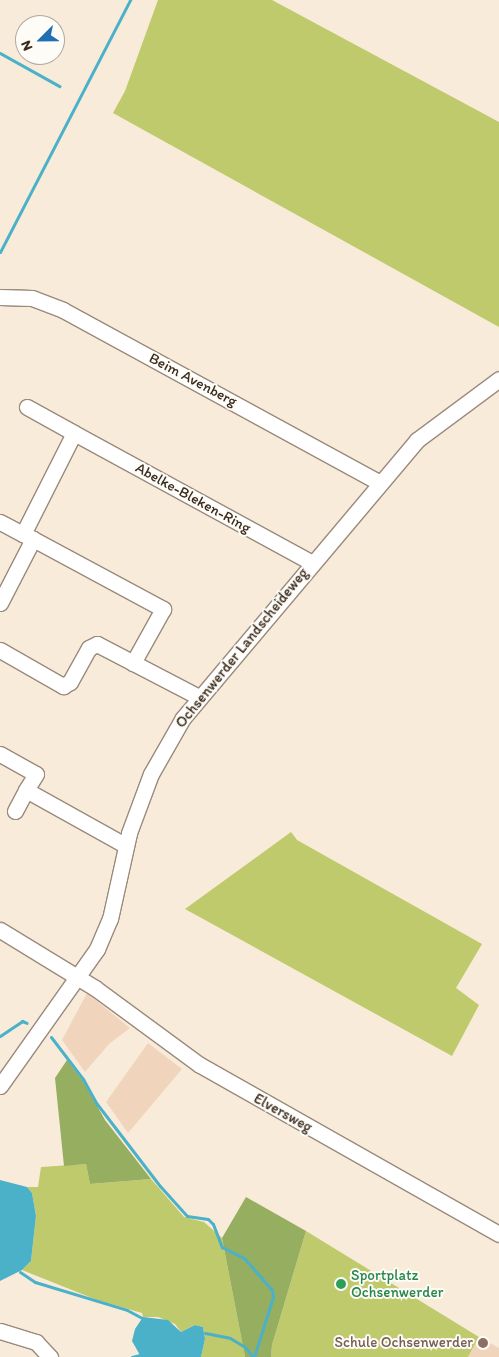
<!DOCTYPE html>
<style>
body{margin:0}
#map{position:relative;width:499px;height:1357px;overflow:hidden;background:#f8ebd9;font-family:Itim,sans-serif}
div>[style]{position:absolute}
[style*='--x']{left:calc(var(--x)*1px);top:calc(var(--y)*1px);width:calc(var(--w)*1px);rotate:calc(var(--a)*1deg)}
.built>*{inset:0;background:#f0d5bc}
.green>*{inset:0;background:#beca6c}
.forest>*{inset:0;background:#96ae60}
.water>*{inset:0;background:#4ab1c9}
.stream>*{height:3px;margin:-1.5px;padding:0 1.5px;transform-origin:1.5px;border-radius:1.5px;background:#4ab1c9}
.roads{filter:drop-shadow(1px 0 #9a8a7c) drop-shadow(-1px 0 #9a8a7c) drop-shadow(0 1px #9a8a7c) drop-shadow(0 -1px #9a8a7c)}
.minor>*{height:15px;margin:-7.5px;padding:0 7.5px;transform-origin:7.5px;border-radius:7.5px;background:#fff}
.dots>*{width:14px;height:14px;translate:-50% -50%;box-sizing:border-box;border:2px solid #fdfcf7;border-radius:50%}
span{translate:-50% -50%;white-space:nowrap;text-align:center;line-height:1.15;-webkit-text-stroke:4px #fdfcf7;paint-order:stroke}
.street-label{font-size:15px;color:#3b2a1e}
.leisure-label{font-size:15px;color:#27864d}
.left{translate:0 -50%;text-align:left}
.education-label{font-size:15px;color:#785e54}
.right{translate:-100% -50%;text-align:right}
.north{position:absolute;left:15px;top:15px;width:50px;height:50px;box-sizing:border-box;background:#fdfcf7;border:1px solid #afa8a0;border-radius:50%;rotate:247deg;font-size:14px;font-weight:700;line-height:20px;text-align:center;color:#3b2a1e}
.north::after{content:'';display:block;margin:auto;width:18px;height:22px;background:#1f6fb2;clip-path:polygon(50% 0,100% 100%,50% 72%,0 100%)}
</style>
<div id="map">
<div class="built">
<i style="clip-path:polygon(87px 993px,130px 1028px,109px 1044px,85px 1072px,62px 1040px)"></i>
<i style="clip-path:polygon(148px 1043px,182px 1069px,128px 1133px,106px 1102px)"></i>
<i style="clip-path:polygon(479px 1337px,499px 1348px,499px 1357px,468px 1357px)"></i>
</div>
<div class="green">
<i style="clip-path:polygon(158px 0,272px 0,499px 122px,499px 327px,113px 113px,125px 91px)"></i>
<i style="clip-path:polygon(291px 832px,297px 840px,482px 944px,456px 988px,479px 1005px,452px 1056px,185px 909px)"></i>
<i style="clip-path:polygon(86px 1164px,90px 1184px,151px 1179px,184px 1217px,204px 1222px,222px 1238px,245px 1357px,201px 1357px,205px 1339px,203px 1327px,195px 1325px,181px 1332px,175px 1324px,158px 1317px,143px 1317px,142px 1313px,97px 1300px,22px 1270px,31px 1261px,36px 1216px,32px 1193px,27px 1187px,38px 1187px,41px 1167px)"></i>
<i style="clip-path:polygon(306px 1231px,479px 1337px,468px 1357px,271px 1357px,272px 1345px)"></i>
</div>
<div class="forest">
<i style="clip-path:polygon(67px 1060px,83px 1081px,105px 1120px,151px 1179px,90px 1184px,86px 1164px,64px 1166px,55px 1078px)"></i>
<i style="clip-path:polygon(246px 1197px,306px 1231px,272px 1345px,271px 1357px,245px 1357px,222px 1238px)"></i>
</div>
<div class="water">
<i style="clip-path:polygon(0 1180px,27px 1187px,32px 1193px,36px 1216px,31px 1261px,22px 1270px,0 1281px)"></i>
<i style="clip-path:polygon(143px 1317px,168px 1320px,181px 1332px,195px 1325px,203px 1327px,205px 1339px,201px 1357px,141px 1357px,132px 1341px,135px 1329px)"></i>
</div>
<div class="stream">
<i style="--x:0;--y:53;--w:68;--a:29.2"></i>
<i style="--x:0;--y:252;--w:284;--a:-62.7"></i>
<i style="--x:0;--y:1036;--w:27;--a:-34"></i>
<i style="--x:22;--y:1021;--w:5;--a:22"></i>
<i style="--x:51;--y:1037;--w:53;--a:52.7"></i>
<i style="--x:83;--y:1079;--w:29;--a:61"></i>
<i style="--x:97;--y:1104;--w:103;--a:52.5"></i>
<i style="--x:160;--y:1186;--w:40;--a:48"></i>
<i style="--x:187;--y:1216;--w:21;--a:8"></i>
<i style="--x:208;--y:1219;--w:7;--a:45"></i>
<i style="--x:213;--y:1224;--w:25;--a:69"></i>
<i style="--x:222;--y:1247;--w:25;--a:27"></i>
<i style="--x:244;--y:1258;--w:43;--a:48.8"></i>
<i style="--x:272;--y:1290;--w:7;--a:82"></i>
<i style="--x:273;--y:1297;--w:63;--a:107.6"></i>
<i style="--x:20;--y:1272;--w:18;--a:34"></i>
<i style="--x:35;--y:1282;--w:96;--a:16.9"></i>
<i style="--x:127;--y:1310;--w:17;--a:28"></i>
<i style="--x:205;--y:1333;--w:25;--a:11"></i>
<i style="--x:230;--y:1338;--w:17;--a:31"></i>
<i style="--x:245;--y:1347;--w:13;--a:51"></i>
<i style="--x:132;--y:1357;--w:8;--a:-14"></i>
</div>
<div class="roads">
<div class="minor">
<i style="--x:0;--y:297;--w:32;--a:2"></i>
<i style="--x:32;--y:298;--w:33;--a:21"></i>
<i style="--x:63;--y:310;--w:361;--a:28.6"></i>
<i style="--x:27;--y:407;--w:54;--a:29"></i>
<i style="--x:0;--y:522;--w:26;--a:28"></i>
<i style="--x:33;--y:539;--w:148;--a:28.3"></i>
<i style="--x:163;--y:609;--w:62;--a:119.1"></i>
<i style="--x:0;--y:603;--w:72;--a:-62.7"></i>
<i style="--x:33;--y:539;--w:11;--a:-153"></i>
<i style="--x:23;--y:534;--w:113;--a:-63.2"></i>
<i style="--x:74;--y:433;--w:270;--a:28.6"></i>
<i style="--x:0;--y:650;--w:73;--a:29.7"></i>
<i style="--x:63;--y:686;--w:8;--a:-30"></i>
<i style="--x:70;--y:682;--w:39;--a:-61"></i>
<i style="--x:89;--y:648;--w:9;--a:-27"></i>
<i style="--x:97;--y:644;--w:115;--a:27.5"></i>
<i style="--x:0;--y:754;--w:41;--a:29.1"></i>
<i style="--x:36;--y:774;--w:19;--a:122"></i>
<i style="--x:26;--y:790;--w:113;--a:29.1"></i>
<i style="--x:15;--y:811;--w:24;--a:-62"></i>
<i style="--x:0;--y:930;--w:111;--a:31.4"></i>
<i style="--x:95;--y:988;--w:130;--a:36.3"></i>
<i style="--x:200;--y:1065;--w:343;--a:29.5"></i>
<i style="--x:0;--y:1086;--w:168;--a:-54.7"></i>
<i style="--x:97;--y:949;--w:33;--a:-67"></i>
<i style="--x:110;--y:919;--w:88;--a:-77.5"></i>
<i style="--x:129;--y:833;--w:63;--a:-69.6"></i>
<i style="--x:151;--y:774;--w:64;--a:-60.3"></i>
<i style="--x:183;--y:718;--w:363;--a:-49.9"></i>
<i style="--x:417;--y:440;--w:102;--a:-36.6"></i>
<i style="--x:0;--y:1331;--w:38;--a:17"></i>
<i style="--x:36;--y:1342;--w:21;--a:47"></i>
</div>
</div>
<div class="dots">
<i style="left:341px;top:1284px;background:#2e9e5b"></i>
<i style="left:483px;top:1343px;background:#8d6e63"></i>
</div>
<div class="street-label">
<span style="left:193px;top:380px;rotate:28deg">Beim Avenberg</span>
<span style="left:193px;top:498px;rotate:29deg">Abelke-Bleken-Ring</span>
<span style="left:242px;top:648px;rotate:-51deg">Ochsenwerder Landscheideweg</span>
<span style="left:283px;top:1113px;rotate:29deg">Elversweg</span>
</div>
<div class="leisure-label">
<span class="left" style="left:351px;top:1284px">Sportplatz<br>Ochsenwerder</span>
</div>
<div class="education-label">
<span class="right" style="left:473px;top:1343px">Schule Ochsenwerder</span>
</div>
<div class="north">N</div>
</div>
